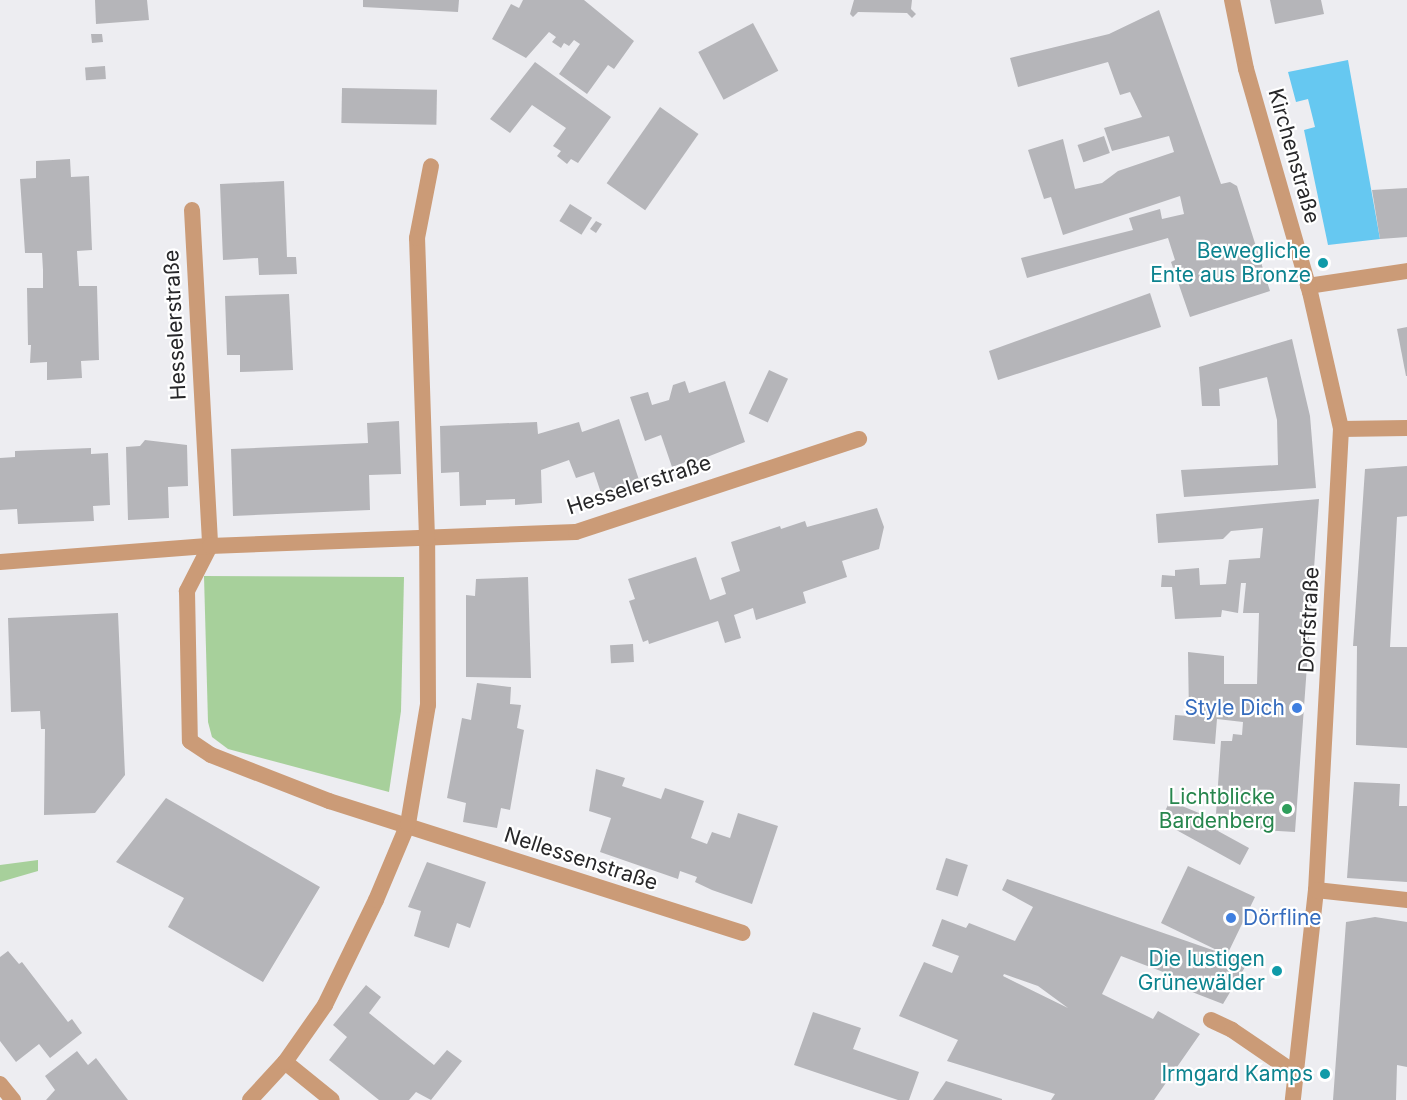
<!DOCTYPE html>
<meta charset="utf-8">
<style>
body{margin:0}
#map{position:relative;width:1407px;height:1100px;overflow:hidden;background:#ededf1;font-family:Inter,sans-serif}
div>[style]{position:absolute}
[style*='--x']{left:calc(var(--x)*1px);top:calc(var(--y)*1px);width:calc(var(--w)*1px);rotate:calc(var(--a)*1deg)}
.green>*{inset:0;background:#a7d09b}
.water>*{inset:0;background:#66c8f1}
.building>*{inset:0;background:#b5b5b9;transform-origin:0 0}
.service>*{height:16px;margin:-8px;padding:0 8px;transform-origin:8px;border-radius:8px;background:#cb9b77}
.minor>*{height:16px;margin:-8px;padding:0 8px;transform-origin:8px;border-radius:8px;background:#cb9b77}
.dots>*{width:16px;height:16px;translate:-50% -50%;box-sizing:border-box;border:3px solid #fff;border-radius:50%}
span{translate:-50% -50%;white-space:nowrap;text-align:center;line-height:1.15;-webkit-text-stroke:4.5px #fff;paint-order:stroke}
.street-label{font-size:21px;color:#272729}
.culture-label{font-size:21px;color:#0d838f}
.right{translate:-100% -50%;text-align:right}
.shop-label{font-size:21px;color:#366cbe}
.left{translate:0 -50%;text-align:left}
.leisure-label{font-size:21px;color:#27864d}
</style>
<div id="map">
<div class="green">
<i style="clip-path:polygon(204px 576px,404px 577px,401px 711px,389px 792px,228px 749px,212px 737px,208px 722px)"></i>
<i style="clip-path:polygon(38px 860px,38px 871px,0 882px,0 865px)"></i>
</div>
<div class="water">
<i style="clip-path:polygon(1348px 60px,1380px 239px,1328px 245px,1304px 130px,1315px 127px,1308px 99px,1296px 102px,1288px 72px)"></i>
</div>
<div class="building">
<i style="clip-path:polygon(95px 0,147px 0,149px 20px,96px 24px)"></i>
<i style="clip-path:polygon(363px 0,459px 0,458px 12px,363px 7px)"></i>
<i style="clip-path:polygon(523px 0,584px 0,634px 41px,614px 69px,608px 65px,587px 94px,559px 74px,580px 44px,574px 40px,569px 46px,564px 43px,561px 48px,552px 42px,556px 37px,549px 32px,526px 58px,492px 39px,511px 4px,519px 8px)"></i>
<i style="clip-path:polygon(854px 0,912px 0,911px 9px,916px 14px,912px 18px,907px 13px,858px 12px,853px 17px,850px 14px)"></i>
<i style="clip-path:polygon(1270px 0,1321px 0,1324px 14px,1275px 24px)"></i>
<i style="clip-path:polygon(1159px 10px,1221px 184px,1230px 182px,1237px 186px,1270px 291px,1190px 317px,1171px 262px,1175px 260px,1168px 238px,1027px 278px,1021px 258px,1133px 230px,1129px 218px,1160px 209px,1162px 219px,1184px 214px,1180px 196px,1063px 235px,1051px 197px,1044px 199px,1028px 150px,1063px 139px,1075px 189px,1102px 183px,1118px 171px,1174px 152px,1169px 136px,1112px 151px,1104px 128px,1142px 117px,1130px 92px,1120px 95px,1108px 62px,1018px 87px,1010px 58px,1109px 34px)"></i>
<i style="left:753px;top:23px;width:54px;height:62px;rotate:62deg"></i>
<i style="clip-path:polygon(91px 34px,102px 34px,103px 42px,92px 43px)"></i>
<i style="clip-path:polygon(535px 62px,611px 117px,578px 163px,571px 159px,567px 164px,557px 156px,561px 151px,553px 146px,566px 128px,532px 105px,510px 133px,490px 119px)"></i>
<i style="left:105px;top:66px;width:13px;height:20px;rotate:86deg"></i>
<i style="left:342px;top:88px;width:95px;height:35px;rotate:1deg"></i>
<i style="left:660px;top:107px;width:47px;height:93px;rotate:35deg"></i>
<i style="left:1104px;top:136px;width:18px;height:28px;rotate:71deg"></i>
<i style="clip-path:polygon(70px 159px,71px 177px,89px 176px,92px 250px,77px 251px,79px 286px,97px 286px,99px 360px,81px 361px,82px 378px,47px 380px,47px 362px,30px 363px,31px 345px,28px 345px,27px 288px,43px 288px,43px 270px,42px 253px,25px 253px,20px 179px,36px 178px,36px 161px)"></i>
<i style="clip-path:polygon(284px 181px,287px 257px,296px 257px,297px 274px,259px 275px,258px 258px,223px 260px,220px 184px)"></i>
<i style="clip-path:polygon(1407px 188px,1407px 237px,1380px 239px,1372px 190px)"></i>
<i style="left:570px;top:204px;width:26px;height:20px;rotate:32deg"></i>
<i style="clip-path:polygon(596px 221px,602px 224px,596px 233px,590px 229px)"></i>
<i style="clip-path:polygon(1150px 293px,1161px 327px,998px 380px,989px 351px)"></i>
<i style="clip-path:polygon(289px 294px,293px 370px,240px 372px,240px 355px,227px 355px,225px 296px)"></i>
<i style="clip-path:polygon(1407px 327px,1407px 376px,1406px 376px,1397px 329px)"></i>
<i style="clip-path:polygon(1292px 339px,1310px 416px,1316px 488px,1184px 497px,1181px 470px,1278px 465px,1277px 420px,1267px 377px,1219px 389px,1220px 406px,1202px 406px,1199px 367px)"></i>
<i style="left:769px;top:370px;width:21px;height:48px;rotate:25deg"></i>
<i style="clip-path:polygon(685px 381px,689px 393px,725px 381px,745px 442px,692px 463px,691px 460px,672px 467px,661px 435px,645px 441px,630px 397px,648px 392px,652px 405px,669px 400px,673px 385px)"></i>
<i style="clip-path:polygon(619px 419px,639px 480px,601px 493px,594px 472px,576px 478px,569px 460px,541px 470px,542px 503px,515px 505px,515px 499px,486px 500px,486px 505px,460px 506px,459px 472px,441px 473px,440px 426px,537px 422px,538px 434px,579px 422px,582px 432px)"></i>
<i style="clip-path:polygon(399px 421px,401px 474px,369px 475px,370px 510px,233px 516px,231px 449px,368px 443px,367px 423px)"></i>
<i style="clip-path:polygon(145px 440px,187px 445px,188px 486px,168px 487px,169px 518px,128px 520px,126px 447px,140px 446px)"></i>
<i style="clip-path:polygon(91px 448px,91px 454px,108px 453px,110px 505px,93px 506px,94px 521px,18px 524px,17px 509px,0 510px,0 458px,15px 457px,15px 451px)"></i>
<i style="clip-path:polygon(1407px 466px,1407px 516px,1397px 517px,1390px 647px,1407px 647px,1407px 748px,1356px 745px,1357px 646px,1353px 646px,1365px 469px)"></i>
<i style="clip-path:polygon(1319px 499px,1295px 832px,1260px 830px,1261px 817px,1216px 814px,1221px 741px,1232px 741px,1233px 734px,1242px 735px,1243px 722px,1217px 719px,1215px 744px,1173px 740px,1175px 715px,1189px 716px,1188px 652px,1224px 656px,1224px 684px,1257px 684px,1259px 613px,1243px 613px,1246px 583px,1241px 583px,1238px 613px,1222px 610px,1221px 617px,1175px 619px,1172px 587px,1161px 587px,1162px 575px,1175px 576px,1175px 570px,1199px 568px,1200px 585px,1226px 584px,1229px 560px,1260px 558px,1263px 528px,1231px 531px,1223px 539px,1158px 543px,1156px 514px)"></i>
<i style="clip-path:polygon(877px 508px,884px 527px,879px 549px,842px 561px,847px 577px,803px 592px,806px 603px,756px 620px,753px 608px,734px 615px,741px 638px,725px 643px,718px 621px,649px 644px,648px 640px,643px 642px,629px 601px,635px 599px,628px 579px,696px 557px,710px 600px,726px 594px,721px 578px,740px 571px,731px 542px,780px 526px,781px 529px,805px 521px,807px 527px)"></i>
<i style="clip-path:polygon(528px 577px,531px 678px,466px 677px,466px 595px,475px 596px,476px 579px)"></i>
<i style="clip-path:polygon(118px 613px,125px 775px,95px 813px,44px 815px,45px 729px,41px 729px,40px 711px,11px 712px,8px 618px)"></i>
<i style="left:633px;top:644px;width:18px;height:23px;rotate:87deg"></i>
<i style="clip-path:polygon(477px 683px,511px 687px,510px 704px,521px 705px,517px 728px,524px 730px,510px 810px,501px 808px,497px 828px,463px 822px,466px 803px,447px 798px,462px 718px,471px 720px)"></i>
<i style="clip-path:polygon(596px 769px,625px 778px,622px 786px,661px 799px,665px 788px,704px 801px,691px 838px,707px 844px,712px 832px,730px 838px,738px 813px,778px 826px,752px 904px,712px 890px,695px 882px,697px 877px,680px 871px,678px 879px,600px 852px,611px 818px,589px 811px)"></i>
<i style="clip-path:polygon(1354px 782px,1400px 784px,1399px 806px,1407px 806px,1407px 882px,1347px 878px)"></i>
<i style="clip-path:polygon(166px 798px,320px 887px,263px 982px,168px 927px,184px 898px,116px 862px)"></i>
<i style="clip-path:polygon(1170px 801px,1223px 823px,1218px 831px,1249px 848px,1240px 865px,1160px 821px)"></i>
<i style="left:946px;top:858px;width:23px;height:33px;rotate:18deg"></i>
<i style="clip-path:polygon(427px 862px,486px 882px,470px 928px,457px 923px,449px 948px,414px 936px,421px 911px,408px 907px)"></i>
<i style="clip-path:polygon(evenodd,1188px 866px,1255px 897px,1227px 955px,1248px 962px,1223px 1004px,1192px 992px,1195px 984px,1121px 956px,1102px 994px,1153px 1019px,1158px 1011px,1200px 1034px,1154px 1100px,1051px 1100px,1055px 1094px,947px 1061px,958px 1040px,899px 1016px,924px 962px,952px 973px,959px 956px,932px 946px,942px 919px,966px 928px,969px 923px,1015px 941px,1033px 907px,1002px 890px,1007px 879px,1227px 955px,1161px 923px,1188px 866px,1004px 974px,1038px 986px,1068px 1008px,1003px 976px,1004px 974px)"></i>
<i style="clip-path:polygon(1375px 917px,1407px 922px,1407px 1067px,1397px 1065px,1396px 1100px,1333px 1100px,1346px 922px)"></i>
<i style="clip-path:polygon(8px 951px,19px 964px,22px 962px,68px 1022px,72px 1019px,82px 1033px,50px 1058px,39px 1044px,16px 1062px,0 1041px,0 957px)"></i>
<i style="clip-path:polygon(366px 985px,381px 997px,369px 1013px,401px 1039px,434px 1065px,447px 1050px,462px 1061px,431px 1100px,416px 1092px,409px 1100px,379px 1100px,329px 1060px,347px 1037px,333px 1025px)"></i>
<i style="clip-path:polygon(813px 1012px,861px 1028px,853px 1049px,919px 1072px,909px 1100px,898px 1100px,794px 1065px)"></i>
<i style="clip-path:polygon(77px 1051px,88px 1065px,96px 1058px,128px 1100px,46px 1100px,55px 1090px,45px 1076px)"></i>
<i style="clip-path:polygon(946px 1081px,1002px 1099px,1002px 1100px,933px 1100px)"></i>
</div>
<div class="service">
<i style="--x:1308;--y:286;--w:100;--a:-8.6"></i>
<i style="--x:1211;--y:1020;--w:23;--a:25"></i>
<i style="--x:1232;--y:1030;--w:76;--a:34.3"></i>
</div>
<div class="minor">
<i style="--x:1232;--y:0;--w:70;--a:78.5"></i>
<i style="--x:1246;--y:69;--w:232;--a:74"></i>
<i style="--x:1310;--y:292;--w:140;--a:77.2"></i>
<i style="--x:1341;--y:429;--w:462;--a:93.1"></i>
<i style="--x:1316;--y:890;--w:211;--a:96.3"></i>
<i style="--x:192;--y:210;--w:336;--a:86.9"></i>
<i style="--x:210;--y:546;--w:51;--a:117.1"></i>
<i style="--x:187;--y:591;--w:150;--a:88.9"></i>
<i style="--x:190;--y:741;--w:25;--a:34"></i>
<i style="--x:211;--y:755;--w:127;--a:21.3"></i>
<i style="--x:329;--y:801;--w:434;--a:17.7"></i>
<i style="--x:1341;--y:429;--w:66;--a:-0.9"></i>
<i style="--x:0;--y:562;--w:211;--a:-4.4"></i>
<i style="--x:210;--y:546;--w:366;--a:-2.2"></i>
<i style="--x:576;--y:532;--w:298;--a:-18.2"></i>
<i style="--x:1316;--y:890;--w:92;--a:6.3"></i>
<i style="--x:285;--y:1062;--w:60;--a:39"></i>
<i style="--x:0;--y:1084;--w:21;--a:51"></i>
<i style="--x:250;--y:1100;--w:52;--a:-47.4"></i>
<i style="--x:285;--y:1062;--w:70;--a:-54.9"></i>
<i style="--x:325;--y:1005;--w:117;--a:-64.1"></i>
<i style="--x:376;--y:900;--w:82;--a:-67.2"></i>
<i style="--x:408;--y:824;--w:121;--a:-80.5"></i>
<i style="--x:428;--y:705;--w:167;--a:-90.3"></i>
<i style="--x:427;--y:538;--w:300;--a:-91.9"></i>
<i style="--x:417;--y:238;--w:73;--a:-79"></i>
</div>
<div class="dots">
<i style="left:1323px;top:263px;background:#0f9aa8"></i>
<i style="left:1297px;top:708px;background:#3f7fe0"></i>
<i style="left:1287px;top:809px;background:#2e9e5b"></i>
<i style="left:1231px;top:918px;background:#3f7fe0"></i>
<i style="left:1277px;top:971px;background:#0f9aa8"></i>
<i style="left:1325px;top:1074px;background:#0f9aa8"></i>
</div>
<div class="street-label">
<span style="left:1294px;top:156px;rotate:74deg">Kirchenstraße</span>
<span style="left:175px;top:325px;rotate:-93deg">Hesselerstraße</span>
<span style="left:639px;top:485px;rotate:-18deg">Hesselerstraße</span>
<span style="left:1309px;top:620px;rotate:-87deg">Dorfstraße</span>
<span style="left:581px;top:859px;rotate:18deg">Nellessenstraße</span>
</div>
<div class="culture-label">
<span class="right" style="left:1311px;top:263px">Bewegliche<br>Ente aus Bronze</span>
<span class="right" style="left:1265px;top:971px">Die lustigen<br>Grünewälder</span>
<span class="right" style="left:1313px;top:1074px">Irmgard Kamps</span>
</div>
<div class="shop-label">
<span class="right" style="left:1285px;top:708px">Style Dich</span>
<span class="left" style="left:1243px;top:918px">Dörfline</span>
</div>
<div class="leisure-label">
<span class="right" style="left:1275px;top:809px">Lichtblicke<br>Bardenberg</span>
</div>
</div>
